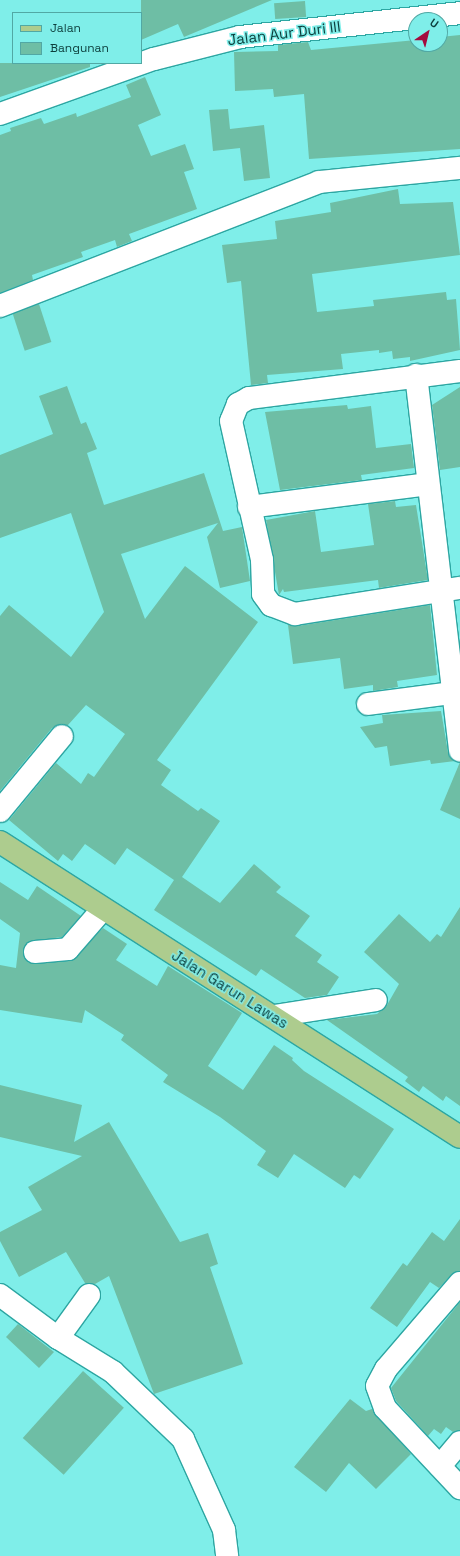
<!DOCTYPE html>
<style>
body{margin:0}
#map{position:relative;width:460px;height:1556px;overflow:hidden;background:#7feee9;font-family:"Space Grotesk",sans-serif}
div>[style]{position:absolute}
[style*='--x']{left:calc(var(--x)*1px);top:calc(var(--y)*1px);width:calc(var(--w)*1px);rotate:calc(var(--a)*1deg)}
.building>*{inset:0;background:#6ebea5;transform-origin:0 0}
.roads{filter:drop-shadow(1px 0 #2da6a2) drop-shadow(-1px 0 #2da6a2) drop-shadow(0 1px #2da6a2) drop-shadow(0 -1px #2da6a2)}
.minor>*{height:22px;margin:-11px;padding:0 11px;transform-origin:11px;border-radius:11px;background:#fff}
.major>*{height:22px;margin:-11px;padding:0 11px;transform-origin:11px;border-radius:11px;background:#adcc8e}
span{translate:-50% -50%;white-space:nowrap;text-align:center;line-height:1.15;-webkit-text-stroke:3px #7feee9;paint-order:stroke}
.street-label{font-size:15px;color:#0c3e3c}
.legend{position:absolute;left:12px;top:12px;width:130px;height:52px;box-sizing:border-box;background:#7feee9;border:1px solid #51a8a4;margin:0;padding:5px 7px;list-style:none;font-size:12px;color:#0c3e3c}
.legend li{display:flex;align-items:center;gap:8px;height:20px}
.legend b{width:20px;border:1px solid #51a8a4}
.north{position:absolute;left:408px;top:12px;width:40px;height:40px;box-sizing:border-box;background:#7feee9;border:1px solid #51a8a4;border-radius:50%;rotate:35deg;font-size:11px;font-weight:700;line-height:16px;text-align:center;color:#0c3e3c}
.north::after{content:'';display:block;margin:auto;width:14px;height:18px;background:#a40a3e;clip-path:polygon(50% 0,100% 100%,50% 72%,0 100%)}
</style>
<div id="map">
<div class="building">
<i style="clip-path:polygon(141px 0,272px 0,184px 37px,178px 24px,141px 40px)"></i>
<i style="left:305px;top:1px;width:16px;height:31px;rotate:86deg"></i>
<i style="clip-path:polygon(460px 35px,460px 149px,309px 159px,304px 94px,274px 97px,273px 89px,235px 91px,234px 52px,278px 51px,278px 45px,308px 42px,311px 50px,416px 40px,416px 44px,440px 44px,440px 37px)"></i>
<i style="clip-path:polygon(0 63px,90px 63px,90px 67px,0 97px)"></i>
<i style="clip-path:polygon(145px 77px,161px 115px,138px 125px,151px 156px,185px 144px,194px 169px,184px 172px,197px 209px,129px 234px,132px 241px,117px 247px,115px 240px,81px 252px,83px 257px,32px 275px,33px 280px,0 293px,0 135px,11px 131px,10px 128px,41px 118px,44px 124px,76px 113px,77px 117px,131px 97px,126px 85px)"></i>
<i style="clip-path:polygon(228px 109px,230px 129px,264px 125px,270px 178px,244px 181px,240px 148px,213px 151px,209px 110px)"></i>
<i style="clip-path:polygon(398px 189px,400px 204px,453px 202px,460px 255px,312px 274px,317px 312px,374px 306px,373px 300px,446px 292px,447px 300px,456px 299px,460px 350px,410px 361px,410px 357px,393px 359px,392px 351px,379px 353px,379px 350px,341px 354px,343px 369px,267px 375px,268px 383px,251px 385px,241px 281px,227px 283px,222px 245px,277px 239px,275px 221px,331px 212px,330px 203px)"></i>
<i style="left:39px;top:304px;width:40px;height:28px;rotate:72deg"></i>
<i style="clip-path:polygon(67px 386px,81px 424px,86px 422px,97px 449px,87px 453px,104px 505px,204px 473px,223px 531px,242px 527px,250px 581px,220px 588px,207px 537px,218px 523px,121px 554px,145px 619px,185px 566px,258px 622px,157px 760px,171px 770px,161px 785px,198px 811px,201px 808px,220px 821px,182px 877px,220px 903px,254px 864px,281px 887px,276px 892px,310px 916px,295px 936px,322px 955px,317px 962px,339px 977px,327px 995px,305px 998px,261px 969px,256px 976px,154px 910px,174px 880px,127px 848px,115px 865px,85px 844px,72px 861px,63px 854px,58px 861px,9px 820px,56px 763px,81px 784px,88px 773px,94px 777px,125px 734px,86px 705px,68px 725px,52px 728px,0 791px,0 616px,9px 605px,71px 657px,104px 612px,71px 513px,0 538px,0 455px,53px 434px,39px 396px)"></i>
<i style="clip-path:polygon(460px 387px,460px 467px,440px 470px,432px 405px)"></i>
<i style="clip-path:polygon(347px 405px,348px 409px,371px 406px,376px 448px,411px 444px,414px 468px,361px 475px,362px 480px,280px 490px,265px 412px)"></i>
<i style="clip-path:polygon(395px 501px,396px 507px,416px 505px,428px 580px,379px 588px,378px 580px,284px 592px,283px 589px,279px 595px,266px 520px,315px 511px,321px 552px,374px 545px,368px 504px)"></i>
<i style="clip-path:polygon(430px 605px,437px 675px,397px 681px,398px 687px,373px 691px,373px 685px,344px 689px,340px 658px,293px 664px,288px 625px,297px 626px)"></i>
<i style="clip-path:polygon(441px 711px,448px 752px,455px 761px,431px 764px,430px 760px,390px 766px,387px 746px,375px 748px,360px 727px,383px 723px,382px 715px)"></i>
<i style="clip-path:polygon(460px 762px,460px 819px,440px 810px)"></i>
<i style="clip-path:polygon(0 882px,28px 900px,37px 886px,81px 916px,62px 937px,28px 942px,23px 953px,29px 963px,70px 961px,103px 928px,127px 944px,116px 960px,157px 986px,168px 966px,242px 1013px,208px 1066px,243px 1090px,274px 1045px,293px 1058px,292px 1060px,304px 1071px,394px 1129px,360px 1179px,354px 1175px,345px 1188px,294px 1154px,278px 1178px,257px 1165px,266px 1151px,220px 1117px,163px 1082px,168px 1075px,121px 1040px,124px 1035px,85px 1010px,82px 1023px,0 1010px,0 965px,16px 968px,20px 933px,0 919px)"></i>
<i style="clip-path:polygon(460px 907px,460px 1106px,446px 1096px,443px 1101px,423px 1086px,419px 1092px,405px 1081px,408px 1077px,327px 1020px,377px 1014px,387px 1005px,399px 984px,364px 952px,399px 914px,430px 942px,437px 934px,441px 937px)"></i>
<i style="clip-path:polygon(0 1085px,82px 1105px,74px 1142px,109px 1122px,180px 1242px,208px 1233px,218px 1264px,210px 1267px,243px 1364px,154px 1394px,109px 1276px,95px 1284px,85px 1283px,66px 1252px,19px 1277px,0 1241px,0 1232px,42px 1210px,28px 1187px,82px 1156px,0 1137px)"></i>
<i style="clip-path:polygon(460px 1219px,460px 1271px,451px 1275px,439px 1288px,430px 1282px,397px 1327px,370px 1308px,403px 1263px,407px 1266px,432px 1232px,444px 1241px)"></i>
<i style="clip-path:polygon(460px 1302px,460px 1430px,453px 1432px,446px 1427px,441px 1434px,434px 1429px,428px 1436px,396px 1401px,391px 1388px)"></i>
<i style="clip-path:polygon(18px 1324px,54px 1352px,39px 1368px,6px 1337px)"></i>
<i style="left:83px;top:1371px;width:55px;height:90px;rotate:42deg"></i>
<i style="clip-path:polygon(350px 1399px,366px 1411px,372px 1409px,411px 1454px,376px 1489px,349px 1463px,326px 1492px,294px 1467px)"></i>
</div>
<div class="roads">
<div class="minor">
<i style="--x:0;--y:114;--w:164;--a:-19.7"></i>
<i style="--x:154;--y:59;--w:89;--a:-14.3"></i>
<i style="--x:240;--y:37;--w:221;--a:-6.2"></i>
<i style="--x:0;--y:306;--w:342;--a:-21.2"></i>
<i style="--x:319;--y:182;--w:142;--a:-5.7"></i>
<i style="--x:460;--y:371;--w:213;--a:172.7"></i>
<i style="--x:249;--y:398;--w:13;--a:151"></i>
<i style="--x:238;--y:404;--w:18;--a:112"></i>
<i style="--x:231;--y:421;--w:142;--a:77.4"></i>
<i style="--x:262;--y:560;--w:34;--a:88"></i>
<i style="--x:263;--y:594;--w:14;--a:54"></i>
<i style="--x:271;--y:605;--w:26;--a:21"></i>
<i style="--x:295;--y:614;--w:167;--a:-9"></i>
<i style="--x:416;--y:375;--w:378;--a:83.3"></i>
<i style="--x:249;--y:507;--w:180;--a:-7.3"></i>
<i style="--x:368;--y:704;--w:84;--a:-7.5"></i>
<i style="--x:0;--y:811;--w:97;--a:-50.4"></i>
<i style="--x:35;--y:952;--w:33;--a:-5"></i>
<i style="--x:68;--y:949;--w:52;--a:-48.9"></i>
<i style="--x:274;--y:1016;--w:103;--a:-8.9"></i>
<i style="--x:460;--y:1283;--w:113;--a:130.7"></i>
<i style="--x:386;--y:1369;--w:19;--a:118"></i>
<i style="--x:377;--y:1386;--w:23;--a:70"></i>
<i style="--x:385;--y:1408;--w:110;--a:46.8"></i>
<i style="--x:0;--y:1295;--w:72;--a:36.6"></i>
<i style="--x:58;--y:1338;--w:65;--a:31.7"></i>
<i style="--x:113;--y:1372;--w:97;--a:43.7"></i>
<i style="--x:183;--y:1439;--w:100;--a:65.7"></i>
<i style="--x:224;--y:1530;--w:26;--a:83"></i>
<i style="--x:58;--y:1338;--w:53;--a:-54.2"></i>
<i style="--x:440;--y:1466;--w:31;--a:-50"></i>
</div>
<div class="major">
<i style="--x:0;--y:842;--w:546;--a:32.67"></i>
</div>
</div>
<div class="street-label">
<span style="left:284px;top:33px;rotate:-7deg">Jalan Aur Duri III</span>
<span style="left:230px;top:989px;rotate:32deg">Jalan Garun Lawas</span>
</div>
<ul class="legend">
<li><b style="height:5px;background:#adcc8e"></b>Jalan</li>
<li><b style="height:11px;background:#6ebea5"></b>Bangunan</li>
</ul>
<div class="north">U</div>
</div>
